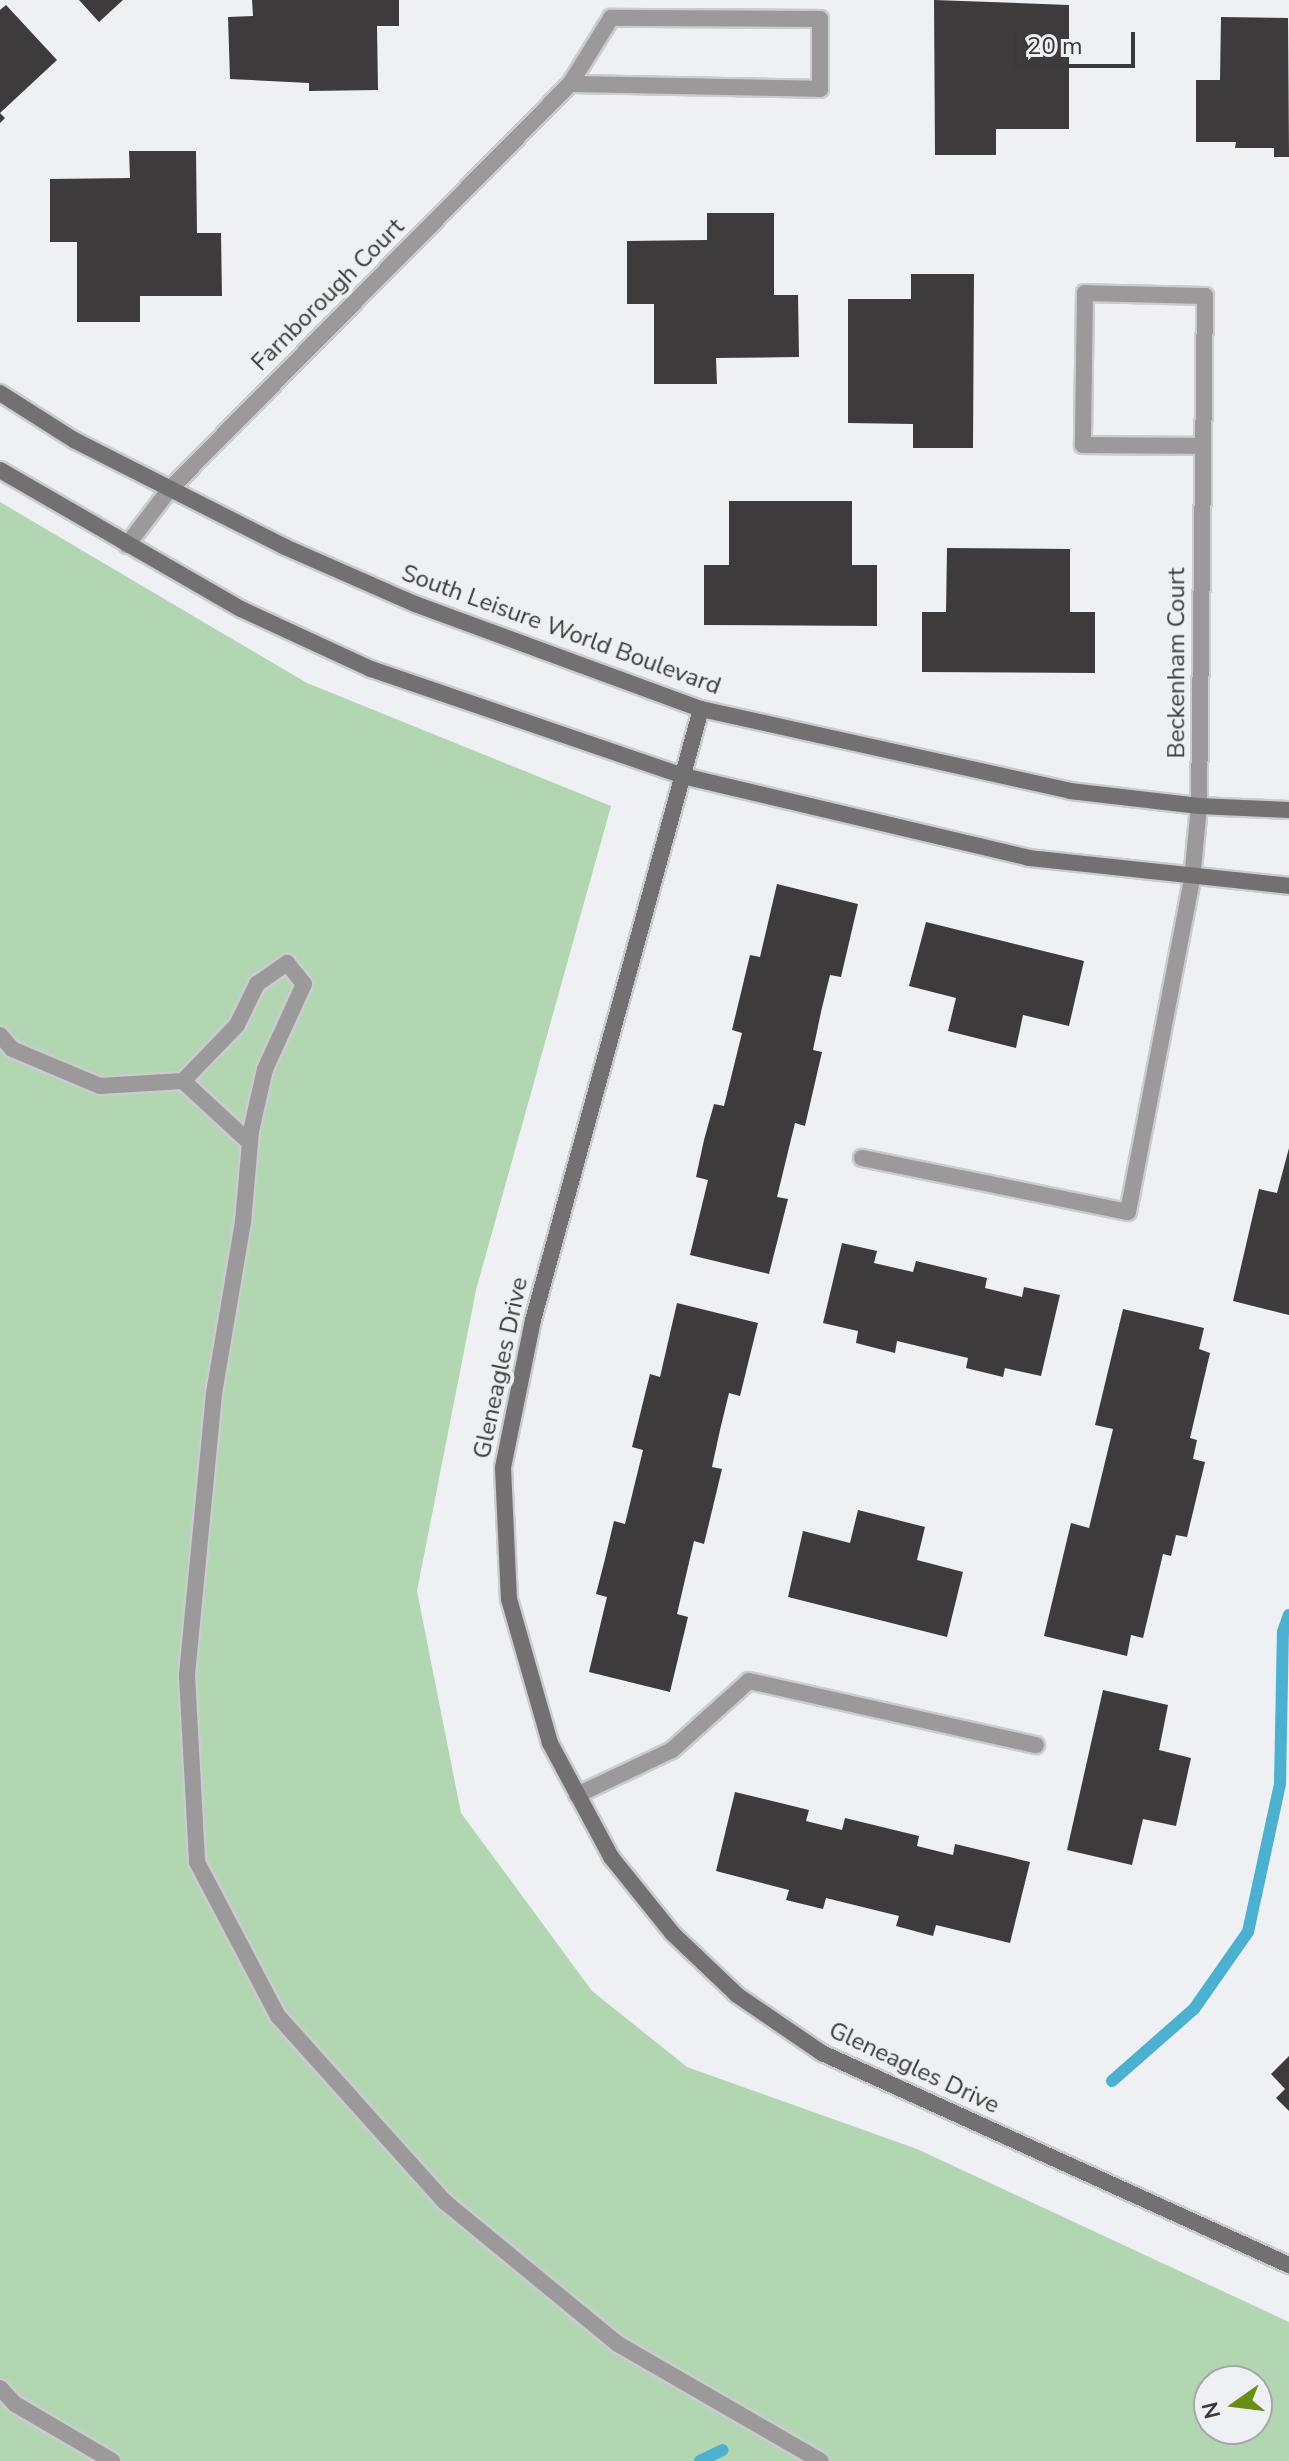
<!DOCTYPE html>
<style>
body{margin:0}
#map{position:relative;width:1289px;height:2461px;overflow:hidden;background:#eef0f3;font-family:"Nunito Sans",sans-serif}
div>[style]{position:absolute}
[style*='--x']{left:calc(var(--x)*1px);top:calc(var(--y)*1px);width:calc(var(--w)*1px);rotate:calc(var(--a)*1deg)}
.green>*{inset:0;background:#b1d6b1}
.stream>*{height:12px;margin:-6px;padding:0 6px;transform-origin:6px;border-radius:6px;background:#4cb1d1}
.building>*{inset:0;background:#3e3b3d}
.roads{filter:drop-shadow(2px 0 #caccce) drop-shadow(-2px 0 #caccce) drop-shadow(0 2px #caccce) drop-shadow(0 -2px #caccce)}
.lane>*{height:16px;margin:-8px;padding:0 8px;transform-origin:8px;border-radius:8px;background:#9b999a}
.street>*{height:16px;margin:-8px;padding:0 8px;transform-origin:8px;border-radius:8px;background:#9b999a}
.secondary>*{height:16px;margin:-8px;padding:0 8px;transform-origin:8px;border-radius:8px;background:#727071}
span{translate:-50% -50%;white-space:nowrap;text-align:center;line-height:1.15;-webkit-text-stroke:8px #eef0f3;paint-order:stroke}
.street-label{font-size:24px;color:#3a3a3c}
.north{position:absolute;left:1193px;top:2365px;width:80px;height:80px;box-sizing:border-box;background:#eef0f3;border:2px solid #a6a7aa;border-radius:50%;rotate:256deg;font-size:22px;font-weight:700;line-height:32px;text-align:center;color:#3a3a3c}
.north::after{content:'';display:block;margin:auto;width:28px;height:36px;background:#6a8d15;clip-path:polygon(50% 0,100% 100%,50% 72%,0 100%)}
.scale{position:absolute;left:1013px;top:32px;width:122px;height:36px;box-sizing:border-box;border:4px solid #3a3a3c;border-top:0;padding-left:10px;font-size:24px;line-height:28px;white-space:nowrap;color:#3a3a3c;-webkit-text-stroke:6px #eef0f3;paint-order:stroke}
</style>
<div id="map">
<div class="green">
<i style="clip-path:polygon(evenodd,0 502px,307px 683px,611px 806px,476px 1290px,417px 1591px,461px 1813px,592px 1991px,687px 2067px,917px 2149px,1289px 2322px,1289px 2461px,0 2461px,0 502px,1209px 2381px,1257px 2381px,1257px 2429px,1209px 2429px,1209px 2381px)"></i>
</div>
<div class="stream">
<i style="--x:1112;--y:2081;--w:109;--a:-41.3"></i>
<i style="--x:1194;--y:2009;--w:94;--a:-55"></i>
<i style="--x:1248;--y:1932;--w:151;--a:-77.8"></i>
<i style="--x:1280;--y:1784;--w:152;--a:-88.9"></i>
<i style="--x:1283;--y:1632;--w:18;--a:-71"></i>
<i style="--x:700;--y:2461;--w:25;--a:-26"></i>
</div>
<div class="building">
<i style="clip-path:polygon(79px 0,123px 0,99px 22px)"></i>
<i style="clip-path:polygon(252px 0,399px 0,399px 26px,377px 26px,378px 90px,309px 91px,309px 83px,230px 79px,228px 17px,253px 16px)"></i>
<i style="clip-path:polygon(934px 0,1069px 5px,1069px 129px,996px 129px,996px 155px,935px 155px)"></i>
<i style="clip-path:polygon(6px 5px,57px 60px,0 113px,5px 118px,0 123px,0 10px)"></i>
<i style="clip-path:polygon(1221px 17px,1288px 18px,1289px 157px,1274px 157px,1274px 148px,1235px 148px,1236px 142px,1196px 142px,1196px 80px,1220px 80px)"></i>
<i style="clip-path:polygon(129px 151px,196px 151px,197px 233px,221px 233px,222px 296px,140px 296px,140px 322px,77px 322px,77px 242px,50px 242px,50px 179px,130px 178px)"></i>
<i style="clip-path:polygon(707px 213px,774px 213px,774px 295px,798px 295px,799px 357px,716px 358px,717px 384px,654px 384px,654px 304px,627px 304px,627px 241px,707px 240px)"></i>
<i style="clip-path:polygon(911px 274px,974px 274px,973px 448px,913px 448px,913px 424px,848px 423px,848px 299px,911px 299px)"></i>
<i style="clip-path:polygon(729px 501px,852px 501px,852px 565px,877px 565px,877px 626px,704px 625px,704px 565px,729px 565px)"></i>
<i style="clip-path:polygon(947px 548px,1070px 549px,1070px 612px,1095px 612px,1095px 673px,922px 672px,922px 612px,946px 612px)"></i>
<i style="clip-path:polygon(777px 884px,858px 904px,841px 977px,830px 975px,821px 1012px,813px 1050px,822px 1052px,805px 1126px,795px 1123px,777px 1197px,788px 1199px,769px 1274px,690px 1255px,708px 1180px,696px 1177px,704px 1140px,714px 1104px,724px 1106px,742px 1033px,732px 1030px,750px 955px,760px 957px)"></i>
<i style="clip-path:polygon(926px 922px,1084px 961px,1069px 1026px,1023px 1015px,1016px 1048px,948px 1031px,956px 998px,909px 986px)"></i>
<i style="clip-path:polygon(1289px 1148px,1289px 1315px,1233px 1301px,1259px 1189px,1277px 1193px)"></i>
<i style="clip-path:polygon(842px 1243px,877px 1251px,874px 1263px,913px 1272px,916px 1261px,987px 1278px,985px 1288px,1022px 1297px,1024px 1287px,1060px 1295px,1041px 1376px,1005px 1368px,1003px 1377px,966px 1368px,968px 1358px,897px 1341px,895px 1353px,856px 1343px,858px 1331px,823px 1323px)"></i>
<i style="clip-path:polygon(677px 1303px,758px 1323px,740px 1396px,729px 1393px,720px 1430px,712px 1467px,722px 1469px,704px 1544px,694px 1541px,677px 1614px,688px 1617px,670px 1692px,589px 1672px,607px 1597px,596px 1594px,605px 1559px,614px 1521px,625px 1524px,643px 1450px,632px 1447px,650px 1374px,660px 1377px)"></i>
<i style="clip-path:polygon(1123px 1309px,1204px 1328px,1199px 1349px,1210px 1353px,1190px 1438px,1197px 1440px,1193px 1459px,1205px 1462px,1187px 1537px,1176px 1535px,1171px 1556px,1163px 1554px,1143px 1638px,1131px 1635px,1127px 1656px,1044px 1636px,1071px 1523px,1089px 1528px,1113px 1429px,1095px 1425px)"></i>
<i style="clip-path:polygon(858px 1510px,925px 1527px,917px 1560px,963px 1572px,947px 1637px,788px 1597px,803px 1531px,850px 1543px)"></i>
<i style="clip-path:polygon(1103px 1690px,1168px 1705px,1159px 1750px,1191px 1758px,1176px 1826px,1143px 1819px,1132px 1865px,1067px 1850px)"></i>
<i style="clip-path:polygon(735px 1792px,809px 1810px,806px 1821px,842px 1830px,845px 1818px,919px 1836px,917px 1846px,953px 1855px,955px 1844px,1030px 1862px,1010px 1943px,936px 1925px,933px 1936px,896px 1926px,899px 1916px,826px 1898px,823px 1909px,786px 1900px,789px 1890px,716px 1871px)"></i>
<i style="clip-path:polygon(1289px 2056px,1289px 2111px,1276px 2098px,1285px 2089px,1271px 2074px)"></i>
</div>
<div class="roads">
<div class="lane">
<i style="--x:0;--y:1035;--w:18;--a:49"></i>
<i style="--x:12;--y:1049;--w:95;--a:22.8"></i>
<i style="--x:100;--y:1086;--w:83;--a:-3.4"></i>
<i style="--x:183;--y:1081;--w:78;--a:-46"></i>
<i style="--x:237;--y:1025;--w:46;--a:-64"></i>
<i style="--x:257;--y:984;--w:37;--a:-35"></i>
<i style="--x:287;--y:963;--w:27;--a:51"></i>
<i style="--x:304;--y:984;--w:94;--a:114.6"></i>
<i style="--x:265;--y:1069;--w:64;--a:102.7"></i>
<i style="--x:251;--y:1131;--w:91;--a:95"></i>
<i style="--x:243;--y:1222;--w:174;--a:99.6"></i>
<i style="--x:214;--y:1394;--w:283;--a:95.5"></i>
<i style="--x:187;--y:1676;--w:186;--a:86.9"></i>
<i style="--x:197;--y:1862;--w:174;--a:62.3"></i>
<i style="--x:278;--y:2016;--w:250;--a:48.1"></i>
<i style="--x:445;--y:2202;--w:224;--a:39.4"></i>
<i style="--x:618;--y:2344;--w:234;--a:30"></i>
<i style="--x:183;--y:1081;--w:90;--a:42.7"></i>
<i style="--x:862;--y:1158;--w:271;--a:11.5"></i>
<i style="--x:1128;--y:1212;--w:338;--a:-79.1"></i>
<i style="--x:577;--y:1795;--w:105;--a:-25.3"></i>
<i style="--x:672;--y:1750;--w:103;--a:-41.9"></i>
<i style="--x:749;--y:1681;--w:294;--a:12.6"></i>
<i style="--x:0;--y:2388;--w:22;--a:47"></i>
<i style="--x:15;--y:2404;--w:113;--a:30.4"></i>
</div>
<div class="street">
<i style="--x:127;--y:545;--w:69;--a:-52.6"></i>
<i style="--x:169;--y:490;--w:571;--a:-45.35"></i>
<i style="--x:570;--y:84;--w:250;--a:1.1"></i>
<i style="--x:820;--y:89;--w:70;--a:-90"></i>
<i style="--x:820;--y:19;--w:209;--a:-179.7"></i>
<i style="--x:611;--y:18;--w:78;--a:121.8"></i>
<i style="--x:1192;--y:880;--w:74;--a:-84.6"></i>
<i style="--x:1199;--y:806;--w:510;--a:-89.33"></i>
<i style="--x:1205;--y:296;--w:120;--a:-178.6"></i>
<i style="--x:1085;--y:293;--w:152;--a:90.8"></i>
<i style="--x:1083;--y:445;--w:119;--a:0.5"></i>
</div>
<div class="secondary">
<i style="--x:0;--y:393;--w:88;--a:32.4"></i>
<i style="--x:74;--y:440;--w:237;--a:26.9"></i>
<i style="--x:285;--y:547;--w:142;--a:23.7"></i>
<i style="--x:415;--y:604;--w:305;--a:20.2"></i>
<i style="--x:701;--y:709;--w:378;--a:12.5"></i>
<i style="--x:1070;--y:791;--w:130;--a:6.6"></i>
<i style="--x:1199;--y:806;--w:90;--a:2.5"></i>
<i style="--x:0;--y:470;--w:278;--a:30"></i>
<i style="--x:241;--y:609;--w:143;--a:24.8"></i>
<i style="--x:371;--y:669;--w:330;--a:18.9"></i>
<i style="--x:683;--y:776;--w:356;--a:13.3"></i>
<i style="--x:1029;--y:858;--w:262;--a:6.1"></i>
<i style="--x:701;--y:709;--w:634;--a:105.37"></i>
<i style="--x:533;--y:1320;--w:151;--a:101.5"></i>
<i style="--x:503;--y:1468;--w:131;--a:87.4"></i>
<i style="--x:509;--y:1599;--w:150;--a:74.1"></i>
<i style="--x:550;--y:1743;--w:129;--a:61.8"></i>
<i style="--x:611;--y:1857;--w:97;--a:51.2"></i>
<i style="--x:672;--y:1933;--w:90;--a:43.6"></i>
<i style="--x:737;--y:1995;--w:103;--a:34.3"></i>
<i style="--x:822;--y:2053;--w:513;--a:24.42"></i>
</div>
</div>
<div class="street-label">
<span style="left:328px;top:295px;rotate:-45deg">Farnborough Court</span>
<span style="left:561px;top:630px;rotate:20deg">South Leisure World Boulevard</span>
<span style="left:1177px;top:663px;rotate:-90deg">Beckenham Court</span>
<span style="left:501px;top:1368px;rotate:-78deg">Gleneagles Drive</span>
<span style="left:914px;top:2068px;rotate:25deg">Gleneagles Drive</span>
</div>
<div class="north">N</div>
<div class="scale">20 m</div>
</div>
